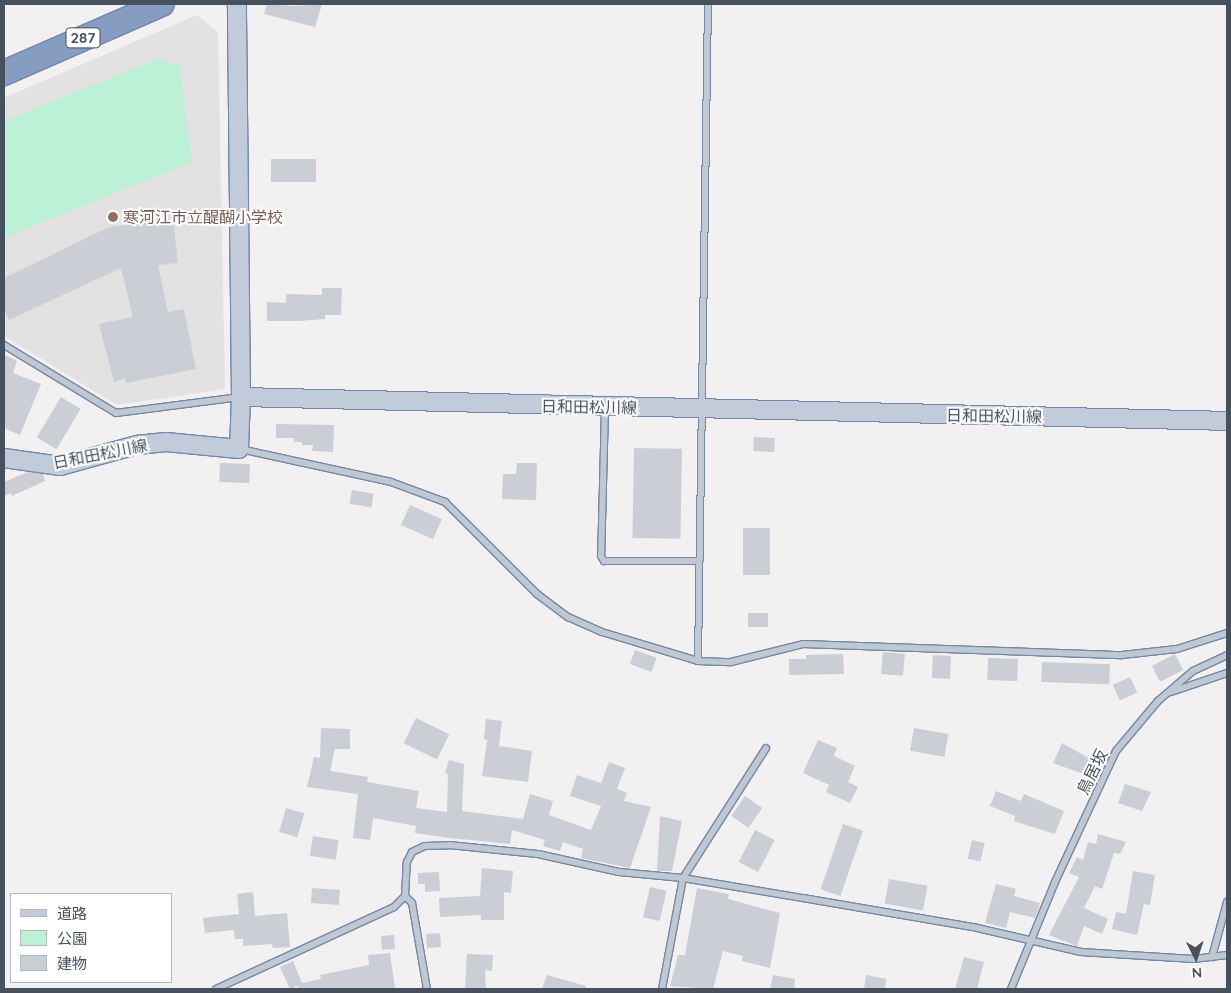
<!DOCTYPE html>
<meta charset="utf-8">
<style>
body{margin:0}
#map{position:relative;width:1231px;height:993px;overflow:hidden;background:#f2f0f0;font-family:Quicksand,"Noto Sans JP",sans-serif}
div>[style]{position:absolute}
[style*='--x']{left:calc(var(--x)*1px);top:calc(var(--y)*1px);width:calc(var(--w)*1px);rotate:calc(var(--a)*1deg)}
.education>*{inset:0;background:#e3e1e2}
.green>*{inset:0;background:#bdf1d7}
.building>*{inset:0;background:#ccced5;transform-origin:0 0}
.roads{filter:drop-shadow(1px 0 #7187ac) drop-shadow(-1px 0 #7187ac) drop-shadow(0 1px #7187ac) drop-shadow(0 -1px #7187ac)}
.lane>*{height:6px;margin:-3px;padding:0 3px;transform-origin:3px;border-radius:3px;background:#c0c8d2}
.secondary>*{height:18px;margin:-9px;padding:0 9px;transform-origin:9px;border-radius:9px;background:#c2cbd9}
.highway>*{height:24px;margin:-12px;padding:0 12px;transform-origin:12px;border-radius:12px;background:#869cc0}
.dots>*{width:14px;height:14px;translate:-50% -50%;box-sizing:border-box;border:2px solid #fff;border-radius:50%}
span{translate:-50% -50%;white-space:nowrap;text-align:center;line-height:1.15;-webkit-text-stroke:4px #fff;paint-order:stroke}
.shield-label span{padding:1px 4px;background:#fff;border:1px solid;border-radius:4px;-webkit-text-stroke-width:0}
.shield-label{font-size:15px;color:#47515e;font-weight:700}
.education-label{font-size:16px;color:#785e54}
.left{translate:0 -50%;text-align:left}
.street-label{font-size:16px;color:#47515e}
.frame{position:absolute;inset:0;border:5px solid #47515e;pointer-events:none}
.legend{position:absolute;left:10px;top:893px;width:162px;height:90px;box-sizing:border-box;background:#fff;border:1px solid #b5b9bf;margin:0;padding:6px 9px;list-style:none;font-size:15px;color:#47515e}
.legend li{display:flex;align-items:center;gap:10px;height:25px}
.legend b{width:25px;border:1px solid #b5b9bf}
.north{position:absolute;left:1171px;top:933px;width:50px;height:50px;-webkit-text-stroke:4px #fff;paint-order:stroke;rotate:176deg;font-size:14px;font-weight:700;line-height:20px;text-align:center;color:#47515e}
.north::after{content:'';display:block;margin:auto;width:18px;height:22px;background:#47515e;clip-path:polygon(50% 0,100% 100%,50% 72%,0 100%)}
</style>
<div id="map">
<div class="education">
<i style="clip-path:polygon(197px 15px,218px 32px,225px 389px,117px 405px,4px 336px,4px 98px)"></i>
</div>
<div class="green">
<i style="clip-path:polygon(157px 59px,180px 66px,192px 162px,4px 238px,4px 121px)"></i>
</div>
<div class="building">
<i style="clip-path:polygon(267px 4px,295px 6px,322px 4px,315px 27px,264px 14px)"></i>
<i style="left:316px;top:159px;width:23px;height:45px;rotate:90deg"></i>
<i style="clip-path:polygon(173px 220px,178px 263px,158px 265px,168px 312px,184px 309px,196px 369px,126px 383px,125px 378px,114px 382px,99px 324px,133px 317px,121px 268px,9px 320px,4px 310px,4px 278px,109px 227px)"></i>
<i style="clip-path:polygon(322px 288px,342px 288px,341px 315px,325px 315px,325px 319px,299px 321px,267px 321px,267px 302px,286px 303px,286px 294px,322px 295px)"></i>
<i style="clip-path:polygon(4px 354px,17px 361px,13px 373px,41px 384px,20px 435px,4px 428px)"></i>
<i style="left:61px;top:397px;width:23px;height:47px;rotate:31deg"></i>
<i style="clip-path:polygon(276px 424px,334px 425px,333px 452px,312px 451px,313px 445px,302px 445px,302px 442px,294px 442px,294px 438px,276px 438px)"></i>
<i style="left:754px;top:437px;width:21px;height:14px;rotate:3deg"></i>
<i style="left:634px;top:448px;width:48px;height:90px;rotate:1deg"></i>
<i style="left:220px;top:463px;width:30px;height:19px;rotate:2deg"></i>
<i style="clip-path:polygon(517px 463px,537px 463px,536px 500px,502px 499px,503px 474px,516px 474px)"></i>
<i style="clip-path:polygon(28px 472px,43px 474px,45px 481px,12px 496px,11px 493px,4px 496px,4px 482px)"></i>
<i style="left:352px;top:490px;width:22px;height:14px;rotate:10deg"></i>
<i style="left:410px;top:505px;width:35px;height:22px;rotate:24deg"></i>
<i style="left:743px;top:528px;width:27px;height:47px"></i>
<i style="left:748px;top:613px;width:20px;height:14px"></i>
<i style="left:635px;top:650px;width:23px;height:15px;rotate:20deg"></i>
<i style="left:883px;top:652px;width:22px;height:22px;rotate:5deg"></i>
<i style="clip-path:polygon(843px 654px,844px 674px,789px 675px,789px 659px,806px 659px,806px 655px)"></i>
<i style="left:1175px;top:654px;width:18px;height:26px;rotate:63deg"></i>
<i style="left:933px;top:655px;width:18px;height:23px;rotate:3deg"></i>
<i style="left:988px;top:658px;width:30px;height:22px;rotate:2deg"></i>
<i style="left:1042px;top:662px;width:68px;height:20px;rotate:2deg"></i>
<i style="left:1130px;top:677px;width:17px;height:19px;rotate:65deg"></i>
<i style="left:416px;top:718px;width:37px;height:28px;rotate:26deg"></i>
<i style="clip-path:polygon(486px 719px,502px 721px,499px 746px,532px 751px,528px 782px,482px 776px,487px 740px,484px 739px)"></i>
<i style="clip-path:polygon(321px 728px,350px 729px,350px 749px,335px 749px,330px 771px,368px 777px,367px 782px,419px 791px,416px 808px,447px 812px,448px 774px,445px 773px,449px 760px,464px 764px,462px 811px,523px 819px,530px 794px,553px 801px,549px 815px,591px 830px,601px 806px,570px 796px,577px 775px,601px 783px,609px 762px,625px 768px,617px 789px,627px 793px,624px 801px,651px 807px,630px 868px,581px 858px,583px 849px,563px 842px,560px 851px,543px 846px,545px 840px,512px 830px,510px 844px,450px 838px,415px 833px,416px 826px,373px 818px,370px 840px,353px 838px,358px 794px,307px 787px,314px 757px,320px 758px)"></i>
<i style="left:914px;top:728px;width:35px;height:23px;rotate:10deg"></i>
<i style="clip-path:polygon(818px 740px,837px 748px,834px 756px,855px 766px,848px 782px,858px 787px,850px 803px,826px 792px,829px 785px,803px 773px)"></i>
<i style="clip-path:polygon(1062px 743px,1103px 766px,1097px 779px,1053px 763px)"></i>
<i style="clip-path:polygon(1125px 784px,1151px 792px,1142px 811px,1118px 803px)"></i>
<i style="clip-path:polygon(996px 791px,1021px 801px,1024px 794px,1064px 811px,1055px 834px,1014px 821px,1015px 816px,990px 806px)"></i>
<i style="left:745px;top:796px;width:21px;height:24px;rotate:35deg"></i>
<i style="left:286px;top:808px;width:19px;height:25px;rotate:16deg"></i>
<i style="clip-path:polygon(660px 816px,682px 821px,672px 871px,657px 871px)"></i>
<i style="left:843px;top:824px;width:21px;height:69px;rotate:19deg"></i>
<i style="left:755px;top:830px;width:22px;height:36px;rotate:27deg"></i>
<i style="clip-path:polygon(1098px 834px,1126px 842px,1120px 854px,1114px 853px,1102px 889px,1095px 886px,1084px 908px,1108px 919px,1102px 934px,1084px 926px,1077px 946px,1049px 935px,1079px 877px,1069px 873px,1077px 857px,1083px 860px,1088px 842px,1096px 844px)"></i>
<i style="left:313px;top:836px;width:26px;height:20px;rotate:9deg"></i>
<i style="left:972px;top:840px;width:13px;height:19px;rotate:13deg"></i>
<i style="clip-path:polygon(482px 868px,513px 871px,511px 893px,504px 892px,504px 920px,481px 920px,481px 915px,440px 917px,439px 898px,480px 896px)"></i>
<i style="clip-path:polygon(1133px 871px,1155px 875px,1150px 905px,1144px 904px,1137px 935px,1112px 929px,1116px 912px,1126px 914px)"></i>
<i style="clip-path:polygon(439px 872px,440px 891px,425px 892px,425px 884px,418px 884px,418px 873px)"></i>
<i style="left:889px;top:879px;width:39px;height:25px;rotate:10deg"></i>
<i style="clip-path:polygon(996px 884px,1016px 889px,1014px 896px,1040px 903px,1035px 918px,1010px 912px,1006px 928px,985px 923px)"></i>
<i style="left:650px;top:887px;width:17px;height:31px;rotate:13deg"></i>
<i style="left:312px;top:888px;width:28px;height:15px;rotate:4deg"></i>
<i style="clip-path:polygon(697px 888px,729px 894px,728px 899px,780px 913px,770px 968px,742px 961px,743px 956px,723px 951px,713px 989px,670px 986px,678px 955px,685px 955px)"></i>
<i style="clip-path:polygon(253px 892px,255px 916px,287px 913px,290px 947px,273px 948px,272px 944px,243px 946px,243px 939px,235px 939px,234px 930px,205px 933px,203px 918px,239px 914px,237px 894px)"></i>
<i style="left:440px;top:933px;width:14px;height:14px;rotate:86deg"></i>
<i style="left:394px;top:935px;width:14px;height:13px;rotate:86deg"></i>
<i style="clip-path:polygon(390px 953px,395px 989px,298px 989px,298px 986px,290px 989px,280px 967px,293px 961px,302px 983px,321px 979px,320px 975px,369px 965px,368px 955px)"></i>
<i style="clip-path:polygon(467px 954px,493px 955px,492px 971px,485px 970px,486px 989px,465px 989px)"></i>
<i style="clip-path:polygon(964px 957px,984px 962px,977px 989px,955px 989px)"></i>
<i style="clip-path:polygon(547px 975px,586px 986px,585px 989px,542px 989px)"></i>
<i style="clip-path:polygon(773px 975px,795px 979px,794px 989px,770px 989px)"></i>
<i style="clip-path:polygon(866px 975px,887px 979px,884px 989px,864px 989px)"></i>
</div>
<div class="roads">
<div class="lane">
<i style="--x:4;--y:345;--w:131;--a:31.3"></i>
<i style="--x:116;--y:413;--w:125;--a:-7.4"></i>
<i style="--x:605;--y:408;--w:148;--a:91.5"></i>
<i style="--x:601;--y:556;--w:6;--a:59"></i>
<i style="--x:604;--y:561;--w:95;--a:0"></i>
<i style="--x:240;--y:449;--w:155;--a:12.3"></i>
<i style="--x:391;--y:482;--w:58;--a:20.3"></i>
<i style="--x:445;--y:502;--w:130;--a:45"></i>
<i style="--x:537;--y:594;--w:39;--a:37"></i>
<i style="--x:568;--y:617;--w:37;--a:24"></i>
<i style="--x:602;--y:632;--w:100;--a:16.8"></i>
<i style="--x:698;--y:661;--w:33;--a:2"></i>
<i style="--x:731;--y:662;--w:74;--a:-14"></i>
<i style="--x:803;--y:644;--w:319;--a:2"></i>
<i style="--x:1122;--y:655;--w:55;--a:-6.2"></i>
<i style="--x:1177;--y:649;--w:52;--a:-17.7"></i>
<i style="--x:698;--y:661;--w:657;--a:-89.13"></i>
<i style="--x:1171;--y:692;--w:59;--a:-18.7"></i>
<i style="--x:405;--y:896;--w:10;--a:45"></i>
<i style="--x:412;--y:903;--w:87;--a:80.1"></i>
<i style="--x:1212;--y:957;--w:57;--a:-74.7"></i>
<i style="--x:216;--y:989;--w:196;--a:-24.7"></i>
<i style="--x:394;--y:907;--w:16;--a:-45"></i>
<i style="--x:405;--y:896;--w:34;--a:-87"></i>
<i style="--x:407;--y:862;--w:11;--a:-63"></i>
<i style="--x:412;--y:852;--w:14;--a:-25"></i>
<i style="--x:425;--y:846;--w:24;--a:-2"></i>
<i style="--x:449;--y:845;--w:89;--a:5.8"></i>
<i style="--x:538;--y:854;--w:83;--a:12.5"></i>
<i style="--x:619;--y:872;--w:64;--a:5.4"></i>
<i style="--x:683;--y:878;--w:122;--a:9.5"></i>
<i style="--x:803;--y:898;--w:172;--a:9.7"></i>
<i style="--x:973;--y:927;--w:111;--a:13"></i>
<i style="--x:1081;--y:952;--w:113;--a:3.5"></i>
<i style="--x:1194;--y:959;--w:33;--a:-7"></i>
<i style="--x:662;--y:989;--w:113;--a:-79.3"></i>
<i style="--x:683;--y:878;--w:154;--a:-57.4"></i>
<i style="--x:1011;--y:989;--w:116;--a:-67.6"></i>
<i style="--x:1055;--y:882;--w:145;--a:-65"></i>
<i style="--x:1116;--y:751;--w:65;--a:-50"></i>
<i style="--x:1158;--y:701;--w:46;--a:-40.6"></i>
<i style="--x:1193;--y:671;--w:38;--a:-25"></i>
</div>
<div class="secondary">
<i style="--x:241;--y:397;--w:986;--a:1.39"></i>
<i style="--x:4;--y:458;--w:57;--a:8.1"></i>
<i style="--x:60;--y:466;--w:80;--a:-15.3"></i>
<i style="--x:137;--y:445;--w:29;--a:-6"></i>
<i style="--x:166;--y:442;--w:73;--a:5.5"></i>
<i style="--x:239;--y:449;--w:52;--a:-87.8"></i>
<i style="--x:241;--y:397;--w:393;--a:-90.6"></i>
</div>
<div class="highway">
<i style="--x:4;--y:73;--w:172;--a:-23.6"></i>
</div>
</div>
<div class="dots">
<i style="left:113px;top:217px;background:#8d6e63"></i>
</div>
<div class="shield-label">
<span style="left:83px;top:38px">287</span>
</div>
<div class="education-label">
<span class="left" style="left:123px;top:217px">寒河江市立醍醐小学校</span>
</div>
<div class="street-label">
<span style="left:589px;top:407px;rotate:1deg">日和田松川線</span>
<span style="left:994px;top:416px;rotate:1deg">日和田松川線</span>
<span style="left:100px;top:454px;rotate:-11deg">日和田松川線</span>
<span style="left:1092px;top:772px;rotate:-64deg">鳥居坂</span>
</div>
<div class="frame"></div>
<ul class="legend">
<li><b style="height:6px;background:#c2cbd9"></b>道路</li>
<li><b style="height:14px;background:#bdf1d7"></b>公園</li>
<li><b style="height:14px;background:#ccced5"></b>建物</li>
</ul>
<div class="north">N</div>
</div>
